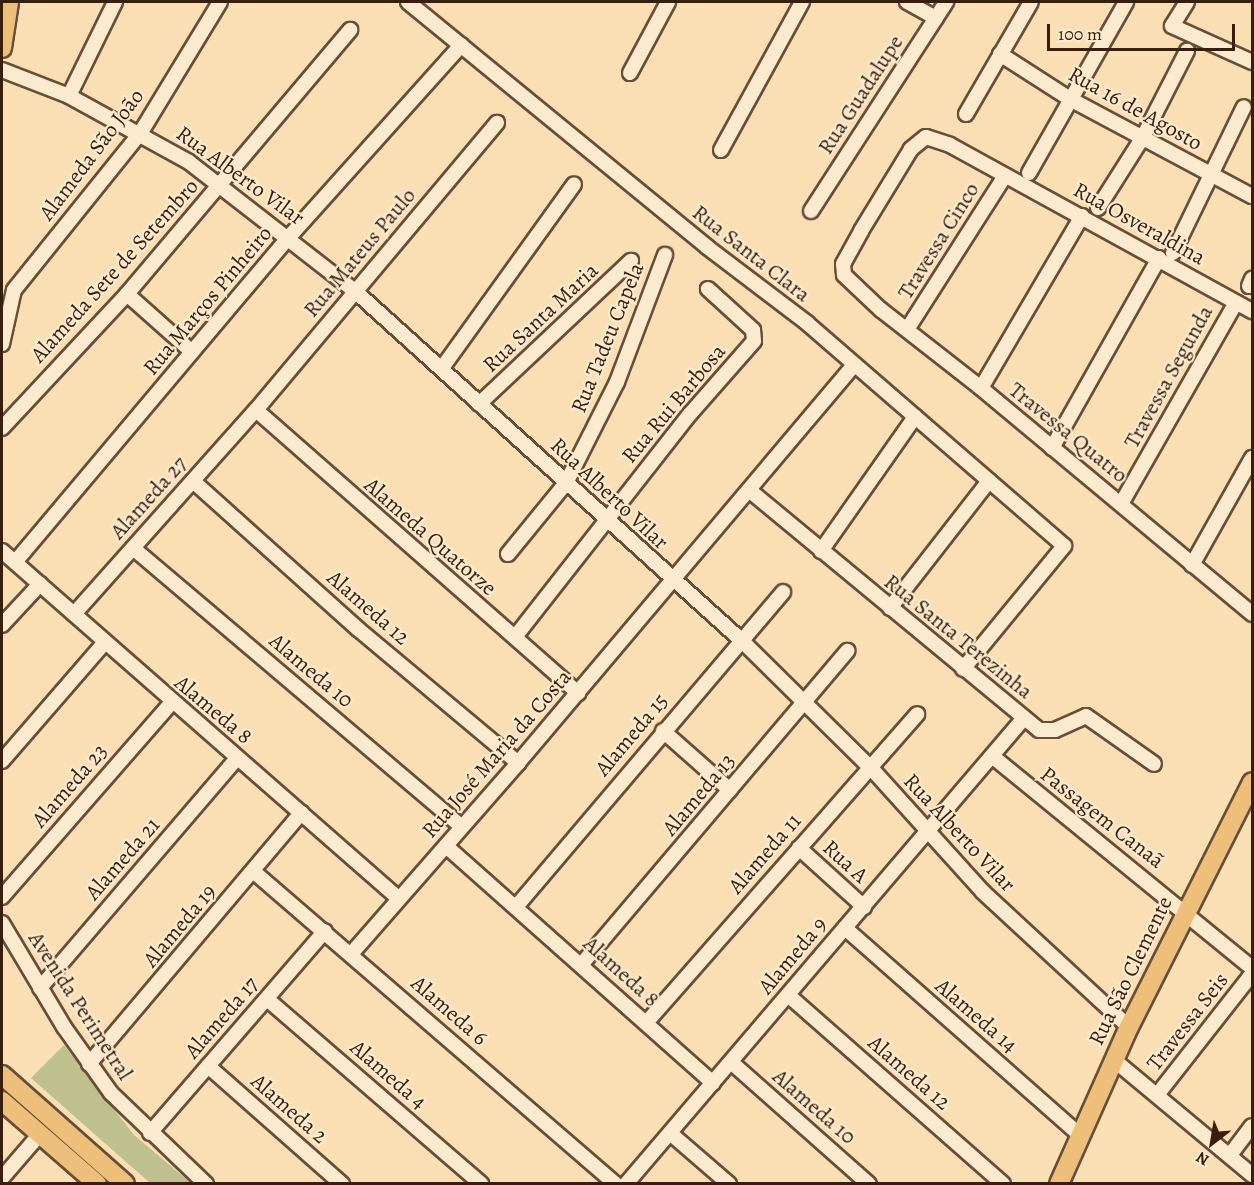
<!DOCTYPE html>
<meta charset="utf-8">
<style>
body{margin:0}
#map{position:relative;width:1254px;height:1185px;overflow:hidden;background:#fadeb4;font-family:Alegreya,serif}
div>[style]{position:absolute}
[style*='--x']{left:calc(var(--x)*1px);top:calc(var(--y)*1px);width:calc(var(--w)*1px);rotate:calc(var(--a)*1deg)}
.green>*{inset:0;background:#bec18d}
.roads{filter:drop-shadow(2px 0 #684e38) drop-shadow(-2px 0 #684e38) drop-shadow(0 2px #684e38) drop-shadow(0 -2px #684e38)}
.minor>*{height:14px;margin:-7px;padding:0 7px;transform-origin:7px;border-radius:7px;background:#fceace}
.major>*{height:18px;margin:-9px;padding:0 9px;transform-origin:9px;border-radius:9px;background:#edbf7a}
span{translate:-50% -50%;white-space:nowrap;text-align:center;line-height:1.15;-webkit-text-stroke:4.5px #fceace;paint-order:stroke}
.street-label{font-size:22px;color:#371e0e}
.frame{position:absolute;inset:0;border:3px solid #371e0e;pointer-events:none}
.north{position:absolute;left:1182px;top:1113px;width:60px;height:60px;-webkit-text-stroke:4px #fceace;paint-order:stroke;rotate:211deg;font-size:16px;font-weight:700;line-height:24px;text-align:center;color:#371e0e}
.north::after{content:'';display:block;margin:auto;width:21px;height:27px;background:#371e0e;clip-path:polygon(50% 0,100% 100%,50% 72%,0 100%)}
.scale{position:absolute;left:1047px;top:24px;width:188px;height:27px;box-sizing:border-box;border:3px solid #371e0e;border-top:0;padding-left:8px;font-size:18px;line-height:21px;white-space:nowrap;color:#371e0e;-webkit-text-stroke:4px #fceace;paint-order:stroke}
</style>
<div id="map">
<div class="green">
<i style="clip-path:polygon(64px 1045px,134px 1135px,191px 1183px,150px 1183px,31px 1078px)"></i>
</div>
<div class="roads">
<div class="minor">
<i style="--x:408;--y:2;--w:387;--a:39.3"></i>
<i style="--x:707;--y:247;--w:126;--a:37.2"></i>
<i style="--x:807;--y:323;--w:340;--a:40.9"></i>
<i style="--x:1064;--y:546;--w:159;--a:129.4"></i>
<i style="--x:907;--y:2;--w:33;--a:29"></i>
<i style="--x:1187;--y:2;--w:28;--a:122"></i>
<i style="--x:1172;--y:26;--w:88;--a:24.2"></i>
<i style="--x:1000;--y:54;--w:83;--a:32.7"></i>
<i style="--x:1070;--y:99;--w:206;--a:28.1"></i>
<i style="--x:2;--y:70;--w:72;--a:21.2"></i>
<i style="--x:69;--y:96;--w:137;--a:28.8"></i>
<i style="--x:189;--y:162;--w:210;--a:37.9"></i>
<i style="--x:355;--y:291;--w:520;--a:42.12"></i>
<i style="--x:741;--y:640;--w:182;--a:44.6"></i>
<i style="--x:871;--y:768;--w:167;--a:47.9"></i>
<i style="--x:983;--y:892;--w:199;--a:42.8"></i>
<i style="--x:630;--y:73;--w:81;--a:-61.8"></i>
<i style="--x:69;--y:96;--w:105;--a:-63.9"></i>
<i style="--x:966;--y:114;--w:129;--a:-59.9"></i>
<i style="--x:721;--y:150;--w:169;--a:-61.3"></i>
<i style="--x:1029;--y:173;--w:197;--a:-60.4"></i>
<i style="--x:1098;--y:208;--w:84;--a:-57.6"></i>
<i style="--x:1143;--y:137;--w:97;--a:-62.9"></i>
<i style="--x:811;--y:211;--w:249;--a:-57.1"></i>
<i style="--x:1082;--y:216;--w:199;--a:120.4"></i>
<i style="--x:981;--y:388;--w:353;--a:39.8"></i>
<i style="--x:1173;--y:253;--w:162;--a:-64.1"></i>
<i style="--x:1249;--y:286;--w:8;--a:-67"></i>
<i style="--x:127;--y:294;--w:87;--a:41.7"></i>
<i style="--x:908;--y:328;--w:180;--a:-57.5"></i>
<i style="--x:2;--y:344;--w:55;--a:-77.5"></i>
<i style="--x:14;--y:290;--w:203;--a:-51.2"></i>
<i style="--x:141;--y:132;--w:152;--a:-58.7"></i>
<i style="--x:442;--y:368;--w:226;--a:-54.3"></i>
<i style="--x:981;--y:388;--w:127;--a:-142"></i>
<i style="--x:881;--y:310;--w:51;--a:-136.6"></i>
<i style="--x:844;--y:275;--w:11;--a:-95"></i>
<i style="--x:843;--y:264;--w:38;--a:-61"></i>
<i style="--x:861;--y:231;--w:96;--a:-58.6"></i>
<i style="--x:911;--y:149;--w:19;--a:-39"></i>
<i style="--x:926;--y:137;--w:25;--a:18"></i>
<i style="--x:950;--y:145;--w:345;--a:28.8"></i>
<i style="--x:479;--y:404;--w:209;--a:-43.3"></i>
<i style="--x:256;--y:410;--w:429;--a:41.3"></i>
<i style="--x:2;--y:428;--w:183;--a:-47"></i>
<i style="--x:127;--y:294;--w:346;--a:-49.8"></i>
<i style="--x:1052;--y:448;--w:218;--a:-60.6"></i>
<i style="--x:193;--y:481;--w:222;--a:41.9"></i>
<i style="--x:358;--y:629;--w:209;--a:39.9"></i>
<i style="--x:749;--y:490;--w:376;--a:39.6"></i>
<i style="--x:1039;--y:730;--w:16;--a:0"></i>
<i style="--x:1055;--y:730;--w:34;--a:-24"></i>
<i style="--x:1086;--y:716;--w:83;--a:35.2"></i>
<i style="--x:1121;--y:504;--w:232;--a:-60.3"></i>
<i style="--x:133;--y:548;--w:431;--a:40.3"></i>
<i style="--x:2;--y:551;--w:527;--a:41.23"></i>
<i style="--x:821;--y:551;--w:164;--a:-55"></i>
<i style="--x:508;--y:554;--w:92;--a:-50.8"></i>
<i style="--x:566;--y:483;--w:113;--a:-63.2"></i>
<i style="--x:617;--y:382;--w:136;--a:-69.3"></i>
<i style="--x:16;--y:561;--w:424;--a:-49.9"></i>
<i style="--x:289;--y:237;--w:258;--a:-48.1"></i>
<i style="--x:1192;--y:565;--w:123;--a:-60.7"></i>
<i style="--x:890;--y:608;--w:161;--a:-52.1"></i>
<i style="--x:74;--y:614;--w:273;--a:-48.3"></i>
<i style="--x:256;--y:410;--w:375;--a:-50"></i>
<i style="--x:2;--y:625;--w:56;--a:-47.2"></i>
<i style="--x:515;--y:637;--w:283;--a:-51.9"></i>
<i style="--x:690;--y:414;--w:97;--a:-48.8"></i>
<i style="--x:754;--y:341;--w:11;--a:-95"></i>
<i style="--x:753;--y:330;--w:61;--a:-137.7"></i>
<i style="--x:663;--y:731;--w:89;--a:41.4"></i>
<i style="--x:992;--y:756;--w:335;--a:39.2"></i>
<i style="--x:2;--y:761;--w:157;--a:-49.1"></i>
<i style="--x:446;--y:846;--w:357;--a:41.6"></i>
<i style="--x:799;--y:848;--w:88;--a:42.2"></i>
<i style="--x:253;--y:871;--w:479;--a:40.8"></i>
<i style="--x:2;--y:897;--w:257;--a:-48.9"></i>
<i style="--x:516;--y:907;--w:413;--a:-49.7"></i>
<i style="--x:2;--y:923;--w:121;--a:59.2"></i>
<i style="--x:64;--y:1027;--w:81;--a:54.5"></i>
<i style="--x:111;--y:1093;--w:132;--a:43.8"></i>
<i style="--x:845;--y:928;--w:313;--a:41.4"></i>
<i style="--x:351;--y:954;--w:254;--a:-48.8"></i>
<i style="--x:518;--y:763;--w:521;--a:-49.83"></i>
<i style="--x:581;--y:965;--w:412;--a:-49.7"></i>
<i style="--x:40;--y:988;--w:303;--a:-49.4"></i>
<i style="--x:788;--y:995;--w:286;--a:41.3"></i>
<i style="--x:267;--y:999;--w:283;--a:40.8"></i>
<i style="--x:646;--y:1023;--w:411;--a:-48.7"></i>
<i style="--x:1114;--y:1060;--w:180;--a:39.8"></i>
<i style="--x:731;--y:1062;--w:184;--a:41.5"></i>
<i style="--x:89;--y:1064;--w:329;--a:-49.8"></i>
<i style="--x:208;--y:1066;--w:179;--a:41.4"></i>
<i style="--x:1157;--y:1095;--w:154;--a:-51.9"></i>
<i style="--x:150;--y:1133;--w:267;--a:-49.1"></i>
<i style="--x:670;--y:1133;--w:78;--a:40.8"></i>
<i style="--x:1230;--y:1155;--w:36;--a:-53"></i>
<i style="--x:2;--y:1178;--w:58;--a:-49.2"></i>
<i style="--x:626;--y:1184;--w:613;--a:-49.5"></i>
</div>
<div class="major">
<i style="--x:2;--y:48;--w:47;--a:-81.3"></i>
<i style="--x:2;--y:1075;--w:164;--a:41.5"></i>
<i style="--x:2;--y:1101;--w:126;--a:41.1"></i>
<i style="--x:1059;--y:1184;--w:172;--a:-66"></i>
<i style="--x:1129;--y:1027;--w:274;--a:-63.3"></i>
</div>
</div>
<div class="street-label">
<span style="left:861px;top:95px;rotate:-57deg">Rua Guadalupe</span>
<span style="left:1135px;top:109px;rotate:29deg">Rua 16 de Agosto</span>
<span style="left:92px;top:155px;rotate:-53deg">Alameda São João</span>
<span style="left:240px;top:176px;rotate:36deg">Rua Alberto Vilar</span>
<span style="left:1139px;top:224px;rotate:29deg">Rua Osveraldina</span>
<span style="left:939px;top:241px;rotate:-58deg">Travessa Cinco</span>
<span style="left:360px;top:253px;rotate:-50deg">Rua Mateus Paulo</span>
<span style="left:751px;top:254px;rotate:38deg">Rua Santa Clara</span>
<span style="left:115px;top:271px;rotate:-48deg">Alameda Sete de Setembro</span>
<span style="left:208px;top:301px;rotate:-50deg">Rua Marços Pinheiro</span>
<span style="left:541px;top:318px;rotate:-43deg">Rua Santa Maria</span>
<span style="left:608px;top:338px;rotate:-68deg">Rua Tadeu Capela</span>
<span style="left:1169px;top:377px;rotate:-61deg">Travessa Segunda</span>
<span style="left:674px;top:404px;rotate:-50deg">Rua Rui Barbosa</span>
<span style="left:1068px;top:433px;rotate:39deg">Travessa Quatro</span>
<span style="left:609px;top:494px;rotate:43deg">Rua Alberto Vilar</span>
<span style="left:149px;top:498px;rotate:-48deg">Alameda 27</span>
<span style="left:430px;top:537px;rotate:41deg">Alameda Quatorze</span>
<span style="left:368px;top:608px;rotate:41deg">Alameda 12</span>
<span style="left:958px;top:637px;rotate:39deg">Rua Santa Terezinha</span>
<span style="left:311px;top:671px;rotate:40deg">Alameda 10</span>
<span style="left:213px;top:710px;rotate:40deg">Alameda 8</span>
<span style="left:632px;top:735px;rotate:-50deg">Alameda 15</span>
<span style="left:497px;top:754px;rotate:-49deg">Rua José Maria da Costa</span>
<span style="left:70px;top:786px;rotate:-49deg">Alameda 23</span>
<span style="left:699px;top:795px;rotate:-50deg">Alameda 13</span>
<span style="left:1102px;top:818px;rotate:38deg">Passagem Canaã</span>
<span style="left:959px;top:833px;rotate:47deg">Rua Alberto Vilar</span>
<span style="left:765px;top:854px;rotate:-49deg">Alameda 11</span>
<span style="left:123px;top:859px;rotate:-49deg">Alameda 21</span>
<span style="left:845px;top:862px;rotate:42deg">Rua A</span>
<span style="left:180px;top:926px;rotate:-50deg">Alameda 19</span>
<span style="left:793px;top:956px;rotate:-50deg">Alameda 9</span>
<span style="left:1131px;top:971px;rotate:-64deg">Rua São Clemente</span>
<span style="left:621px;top:972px;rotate:42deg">Alameda 8</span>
<span style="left:80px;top:1006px;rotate:57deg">Avenida Perimetral</span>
<span style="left:449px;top:1011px;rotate:41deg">Alameda 6</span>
<span style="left:976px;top:1016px;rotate:41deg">Alameda 14</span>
<span style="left:222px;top:1018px;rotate:-49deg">Alameda 17</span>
<span style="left:1188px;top:1022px;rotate:-52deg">Travessa Seis</span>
<span style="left:909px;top:1073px;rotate:41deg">Alameda 12</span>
<span style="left:388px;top:1075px;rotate:41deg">Alameda 4</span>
<span style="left:814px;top:1107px;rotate:41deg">Alameda 10</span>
<span style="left:289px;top:1109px;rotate:41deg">Alameda 2</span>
</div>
<div class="frame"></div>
<div class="north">N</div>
<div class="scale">100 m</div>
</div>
